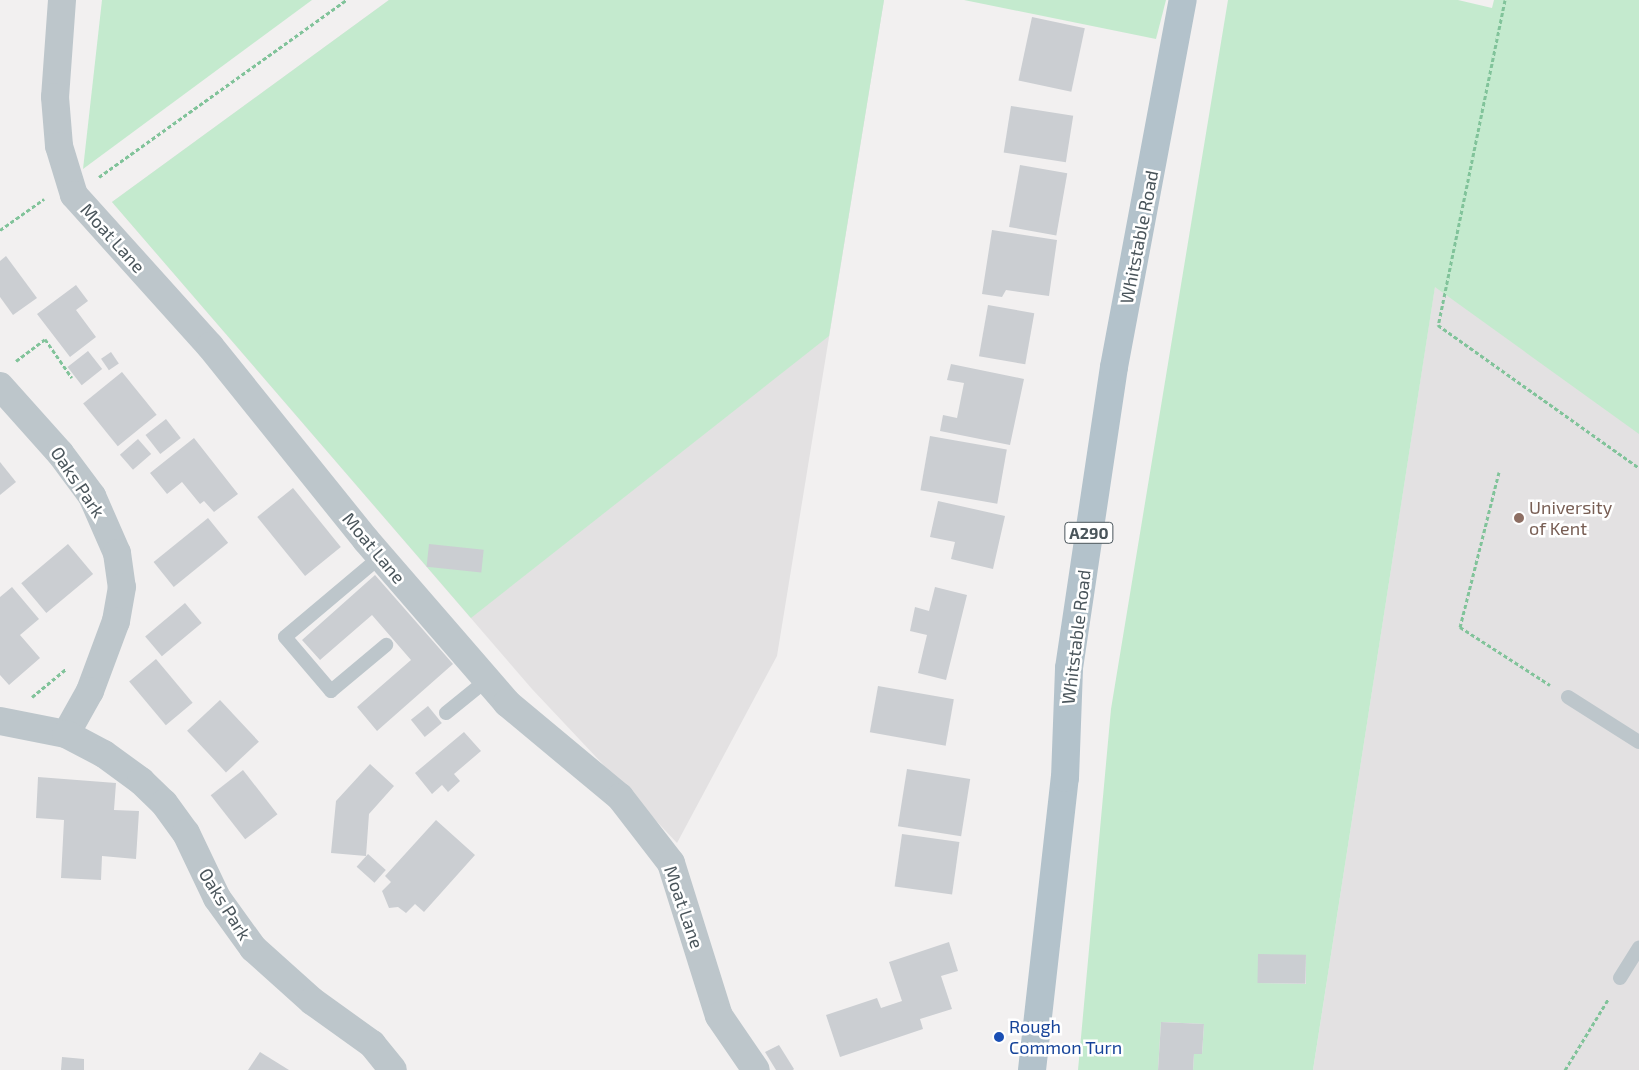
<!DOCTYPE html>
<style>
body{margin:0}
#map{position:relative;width:1639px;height:1070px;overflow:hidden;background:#f2f0f0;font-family:"Exo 2",sans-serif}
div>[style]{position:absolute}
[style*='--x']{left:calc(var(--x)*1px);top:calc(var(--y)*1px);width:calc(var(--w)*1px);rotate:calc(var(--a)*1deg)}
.education>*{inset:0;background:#e3e1e2}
.green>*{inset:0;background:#c4eace}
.building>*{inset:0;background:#cbced2;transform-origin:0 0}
.path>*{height:3px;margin-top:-1.5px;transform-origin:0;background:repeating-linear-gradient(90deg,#81c39a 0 4px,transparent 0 6.5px)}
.lane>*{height:14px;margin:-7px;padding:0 7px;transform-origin:7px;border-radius:7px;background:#bdc6cb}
.street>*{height:28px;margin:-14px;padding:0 14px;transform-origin:14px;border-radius:14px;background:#bdc6cb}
.primary>*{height:28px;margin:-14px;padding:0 14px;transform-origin:14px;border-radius:14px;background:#b3c2cb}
.dots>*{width:14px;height:14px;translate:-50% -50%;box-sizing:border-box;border:2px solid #fff;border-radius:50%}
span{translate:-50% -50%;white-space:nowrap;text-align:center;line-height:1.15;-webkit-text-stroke:5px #fff;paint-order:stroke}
.shield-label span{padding:1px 4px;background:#fff;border:1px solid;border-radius:4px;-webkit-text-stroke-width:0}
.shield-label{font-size:16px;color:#4a555b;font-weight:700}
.street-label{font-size:18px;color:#4a555b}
.education-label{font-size:18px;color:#785e54}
.left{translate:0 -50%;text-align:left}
.transit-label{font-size:18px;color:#164399}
</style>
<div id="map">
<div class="education">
<i style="clip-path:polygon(389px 0,884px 0,777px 656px,677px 843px,532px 689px,112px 202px)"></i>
<i style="clip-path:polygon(1639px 0,1639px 1070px,1313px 1070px,1435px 286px)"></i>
</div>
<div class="green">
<i style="clip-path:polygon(102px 0,312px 0,83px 169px)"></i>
<i style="clip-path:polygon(389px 0,884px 0,829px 336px,471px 618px,112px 202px)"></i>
<i style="clip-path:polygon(964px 0,1166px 0,1156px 39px)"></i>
<i style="clip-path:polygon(evenodd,1228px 0,1458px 0,1492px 8px,1494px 0,1639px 0,1639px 434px,1435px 287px,1313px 1070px,1193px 1070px,1194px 1054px,1202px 1054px,1204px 1024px,1161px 1022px,1158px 1070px,1078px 1070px,1111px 709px,1228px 0,1258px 955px,1306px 955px,1306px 984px,1258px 983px,1258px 955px)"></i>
</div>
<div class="building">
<i style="left:1032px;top:17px;width:54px;height:65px;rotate:12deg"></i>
<i style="left:1011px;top:106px;width:63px;height:47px;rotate:9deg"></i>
<i style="left:1020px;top:165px;width:48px;height:63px;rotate:10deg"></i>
<i style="clip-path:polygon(992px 230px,1057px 240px,1049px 296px,1006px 290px,1002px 297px,982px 294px)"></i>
<i style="clip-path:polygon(6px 256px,37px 298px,13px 315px,0 297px,0 261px)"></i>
<i style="clip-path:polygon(76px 285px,88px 301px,76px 310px,96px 337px,70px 357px,37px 314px)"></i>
<i style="left:988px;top:305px;width:47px;height:52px;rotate:10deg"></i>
<i style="left:88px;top:351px;width:23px;height:26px;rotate:52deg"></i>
<i style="left:111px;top:352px;width:14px;height:12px;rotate:56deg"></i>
<i style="clip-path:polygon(951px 364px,1024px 379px,1010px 445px,940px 431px,943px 415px,957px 418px,964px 383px,947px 380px)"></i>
<i style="left:122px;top:372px;width:55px;height:50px;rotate:51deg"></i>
<i style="left:166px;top:419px;width:24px;height:26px;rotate:52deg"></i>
<i style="left:930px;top:436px;width:78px;height:55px;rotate:10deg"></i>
<i style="clip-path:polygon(194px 438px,238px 494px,214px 512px,204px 501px,200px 504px,182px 482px,167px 494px,150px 473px)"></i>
<i style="left:138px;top:439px;width:20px;height:24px;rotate:49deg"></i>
<i style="clip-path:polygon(0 462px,16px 482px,0 495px)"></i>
<i style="left:293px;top:488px;width:76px;height:46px;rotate:51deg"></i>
<i style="clip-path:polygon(938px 501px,1005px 516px,993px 569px,951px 559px,955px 542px,930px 537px)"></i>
<i style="left:208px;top:518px;width:32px;height:70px;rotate:51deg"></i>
<i style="left:68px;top:544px;width:39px;height:61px;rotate:50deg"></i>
<i style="left:429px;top:544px;width:55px;height:23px;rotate:6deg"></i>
<i style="clip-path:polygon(375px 575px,453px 664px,377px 731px,357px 707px,411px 660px,372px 615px,320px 660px,302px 640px)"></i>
<i style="clip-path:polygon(12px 587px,39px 619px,20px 635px,40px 658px,9px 685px,0 675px,0 597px)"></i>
<i style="clip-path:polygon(935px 587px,967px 595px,946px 680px,918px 673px,927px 635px,910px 631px,915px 607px,929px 611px)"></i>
<i style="left:185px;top:603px;width:26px;height:52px;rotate:50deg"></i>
<i style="left:156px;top:659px;width:57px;height:35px;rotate:50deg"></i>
<i style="left:878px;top:686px;width:77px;height:47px;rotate:10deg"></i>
<i style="left:220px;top:700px;width:57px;height:45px;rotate:47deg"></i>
<i style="left:428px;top:706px;width:22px;height:22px;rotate:51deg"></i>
<i style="clip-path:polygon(464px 732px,481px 751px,454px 774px,460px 781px,448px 792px,442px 785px,432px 794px,415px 773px)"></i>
<i style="clip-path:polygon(370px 764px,394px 786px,369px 814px,366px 856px,331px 853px,336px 801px)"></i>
<i style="left:907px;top:769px;width:64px;height:58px;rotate:9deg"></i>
<i style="left:243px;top:770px;width:56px;height:41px;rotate:52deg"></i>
<i style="clip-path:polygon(38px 777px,116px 783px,114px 810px,139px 811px,136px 859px,102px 856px,101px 880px,61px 878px,64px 820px,36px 818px)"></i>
<i style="clip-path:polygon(436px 820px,475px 855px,424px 912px,415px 904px,406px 913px,398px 907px,389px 908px,382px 891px,391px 882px,385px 876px)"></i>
<i style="left:902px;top:834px;width:58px;height:53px;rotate:8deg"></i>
<i style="left:368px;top:854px;width:24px;height:17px;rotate:42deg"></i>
<i style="clip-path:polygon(949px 942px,958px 971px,941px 976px,952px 1009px,920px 1019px,923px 1029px,840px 1057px,826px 1015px,877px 998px,881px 1008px,902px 1001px,889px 962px)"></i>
<i style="left:1258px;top:954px;width:48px;height:29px;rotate:1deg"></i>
<i style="clip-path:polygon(1161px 1022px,1204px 1024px,1202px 1054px,1194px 1054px,1193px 1070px,1158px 1070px)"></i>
<i style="clip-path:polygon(779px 1045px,794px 1069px,793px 1070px,776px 1070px,765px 1052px)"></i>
<i style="clip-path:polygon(260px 1052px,289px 1070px,248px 1070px)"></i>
<i style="clip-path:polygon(62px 1057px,84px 1059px,84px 1070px,61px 1070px)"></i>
</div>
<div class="path">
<i style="--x:1505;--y:0;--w:332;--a:101.6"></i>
<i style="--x:1438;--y:325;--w:247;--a:35.4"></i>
<i style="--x:99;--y:177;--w:304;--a:-35.6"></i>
<i style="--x:0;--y:230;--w:54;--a:-35.2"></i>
<i style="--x:16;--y:361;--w:36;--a:-37"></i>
<i style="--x:45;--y:339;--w:47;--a:55.3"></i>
<i style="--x:1499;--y:472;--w:160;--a:104.1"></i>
<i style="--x:1460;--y:627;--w:107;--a:32.8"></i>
<i style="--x:32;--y:697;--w:44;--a:-39.5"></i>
<i style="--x:1565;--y:1070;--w:84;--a:-58.6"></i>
</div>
<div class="lane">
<i style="--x:380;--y:557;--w:124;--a:139.9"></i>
<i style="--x:285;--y:637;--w:71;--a:49.6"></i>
<i style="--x:331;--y:691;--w:72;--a:-39.9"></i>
<i style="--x:1568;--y:697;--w:84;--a:32.4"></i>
<i style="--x:446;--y:713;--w:54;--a:-39"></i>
<i style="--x:1620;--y:978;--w:36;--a:-58"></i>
</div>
<div class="street">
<i style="--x:62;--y:0;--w:97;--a:94.1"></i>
<i style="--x:55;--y:97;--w:49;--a:85.3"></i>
<i style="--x:59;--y:146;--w:51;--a:73"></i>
<i style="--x:74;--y:195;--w:203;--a:48"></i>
<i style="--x:210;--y:346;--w:249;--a:51.2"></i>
<i style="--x:366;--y:540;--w:216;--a:49.1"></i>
<i style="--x:507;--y:703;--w:147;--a:39.8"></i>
<i style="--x:620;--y:797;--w:83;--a:52.3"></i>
<i style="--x:671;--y:863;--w:160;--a:72.6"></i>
<i style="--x:719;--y:1016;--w:65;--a:55.6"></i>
<i style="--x:0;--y:386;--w:90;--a:48.2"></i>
<i style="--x:60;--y:453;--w:54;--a:53.3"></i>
<i style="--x:92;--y:496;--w:62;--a:66.3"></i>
<i style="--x:117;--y:553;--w:34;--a:82"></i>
<i style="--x:122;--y:587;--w:35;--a:100"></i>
<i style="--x:116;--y:621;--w:75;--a:110.4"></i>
<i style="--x:90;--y:691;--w:49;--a:119.2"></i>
<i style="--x:0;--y:721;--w:67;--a:11.1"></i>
<i style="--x:66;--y:734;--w:43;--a:27.8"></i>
<i style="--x:104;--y:754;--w:46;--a:36.1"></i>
<i style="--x:141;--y:781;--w:32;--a:44"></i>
<i style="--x:164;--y:803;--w:37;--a:54"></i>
<i style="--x:186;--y:833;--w:72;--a:64.5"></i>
<i style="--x:217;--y:898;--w:62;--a:54.2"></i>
<i style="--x:253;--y:948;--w:79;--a:41.9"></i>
<i style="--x:312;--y:1001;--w:74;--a:35.6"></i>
<i style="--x:372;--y:1044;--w:33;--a:51"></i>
</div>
<div class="primary">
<i style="--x:1032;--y:1070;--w:294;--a:-83.6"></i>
<i style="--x:1065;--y:778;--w:110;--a:-87.9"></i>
<i style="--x:1069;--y:668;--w:304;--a:-81.5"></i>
<i style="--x:1114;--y:367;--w:373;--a:-79.4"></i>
</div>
<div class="dots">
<i style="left:1519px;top:518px;background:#8d6e63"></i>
<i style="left:999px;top:1037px;background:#1a4fb4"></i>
</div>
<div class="shield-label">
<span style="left:1089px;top:533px">A290</span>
</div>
<div class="street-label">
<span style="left:1139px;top:237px;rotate:-79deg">Whitstable Road</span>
<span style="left:113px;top:238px;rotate:48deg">Moat Lane</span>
<span style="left:78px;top:482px;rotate:56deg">Oaks Park</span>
<span style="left:374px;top:548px;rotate:50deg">Moat Lane</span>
<span style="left:1076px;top:637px;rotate:-83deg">Whitstable Road</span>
<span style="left:225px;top:904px;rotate:58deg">Oaks Park</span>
<span style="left:684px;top:907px;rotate:71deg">Moat Lane</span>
</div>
<div class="education-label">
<span class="left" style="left:1529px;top:518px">University<br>of Kent</span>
</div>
<div class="transit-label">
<span class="left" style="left:1009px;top:1037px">Rough<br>Common Turn</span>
</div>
</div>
